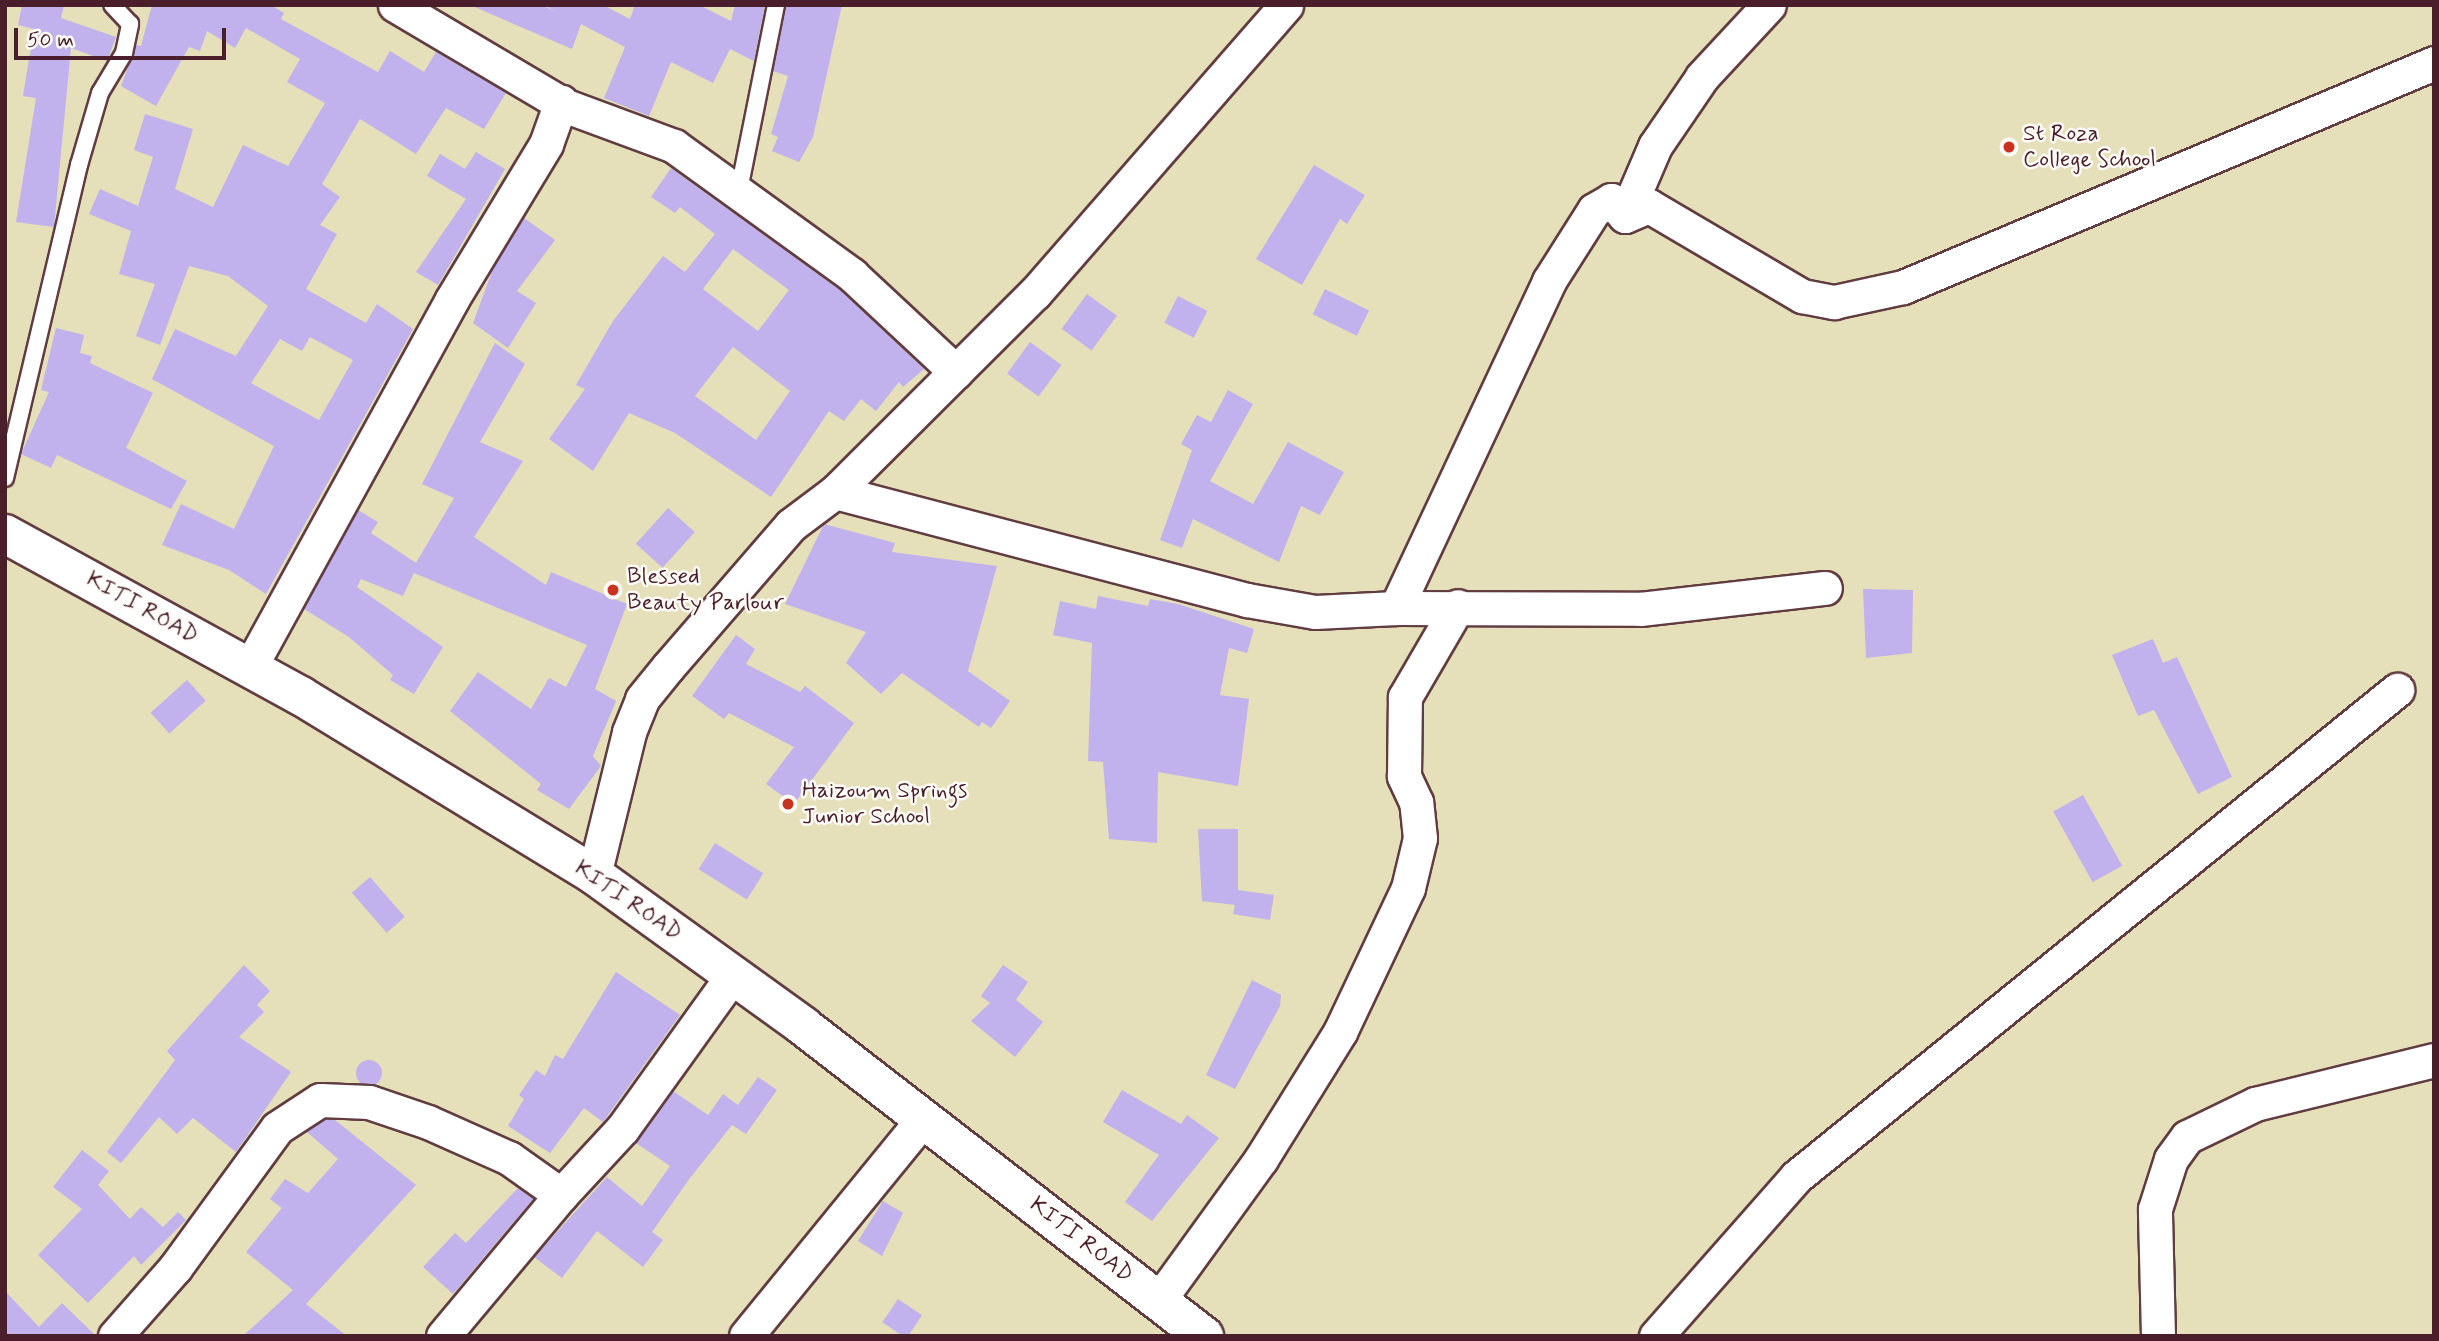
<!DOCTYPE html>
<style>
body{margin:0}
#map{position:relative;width:2439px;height:1341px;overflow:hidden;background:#e5dfba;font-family:Mynerve,sans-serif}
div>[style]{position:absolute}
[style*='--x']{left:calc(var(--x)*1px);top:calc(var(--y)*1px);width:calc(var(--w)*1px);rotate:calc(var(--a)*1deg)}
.building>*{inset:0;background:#c1b2ed;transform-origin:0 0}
.round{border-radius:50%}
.roads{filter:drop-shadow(2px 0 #613c40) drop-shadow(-2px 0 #613c40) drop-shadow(0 2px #613c40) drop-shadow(0 -2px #613c40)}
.service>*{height:16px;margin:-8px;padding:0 8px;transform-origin:8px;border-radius:8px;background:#fff}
.minor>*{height:33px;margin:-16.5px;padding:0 16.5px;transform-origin:16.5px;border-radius:16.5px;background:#fff}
.tertiary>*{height:38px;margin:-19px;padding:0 19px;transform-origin:19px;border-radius:19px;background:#fff}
.dots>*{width:19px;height:19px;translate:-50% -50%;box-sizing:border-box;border:4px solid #fdfcf7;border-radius:50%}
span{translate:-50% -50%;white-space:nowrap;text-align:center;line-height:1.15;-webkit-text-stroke:5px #fdfcf7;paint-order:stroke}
.poi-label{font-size:23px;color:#4a1f2b}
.left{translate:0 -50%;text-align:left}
.street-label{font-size:23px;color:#4a1f2b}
.frame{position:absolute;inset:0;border:7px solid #4a1f2b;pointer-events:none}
.scale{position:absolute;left:14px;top:28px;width:212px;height:32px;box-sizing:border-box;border:4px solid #4a1f2b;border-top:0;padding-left:9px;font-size:21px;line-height:24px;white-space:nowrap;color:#4a1f2b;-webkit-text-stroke:5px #fdfcf7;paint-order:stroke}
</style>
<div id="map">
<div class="building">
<i style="clip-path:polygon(22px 5px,64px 5px,61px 18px,116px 37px,107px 61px,71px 48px,54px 227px,16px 222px,36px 98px,23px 96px,34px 29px,18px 25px)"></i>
<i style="clip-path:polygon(evenodd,152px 5px,271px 5px,284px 13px,281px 19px,378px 72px,390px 51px,424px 72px,436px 52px,506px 93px,484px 129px,446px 108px,416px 154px,360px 119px,322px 184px,340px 197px,320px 225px,337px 234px,306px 289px,366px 323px,377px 304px,413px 329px,266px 594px,229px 570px,162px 545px,181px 504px,234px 529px,274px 446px,152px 379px,175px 329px,236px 356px,268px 306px,228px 276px,189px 266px,160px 345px,136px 336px,155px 284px,119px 274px,131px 231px,89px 214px,100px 189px,138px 206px,153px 157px,134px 150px,145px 114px,193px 129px,175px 189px,213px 207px,243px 145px,288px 166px,325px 103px,287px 82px,300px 59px,246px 28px,235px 48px,207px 31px,200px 51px,189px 47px,156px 106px,121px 86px,136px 45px,141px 46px,152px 5px,310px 337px,353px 360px,319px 420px,251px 383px,280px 339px,302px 351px,310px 337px)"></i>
<i style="clip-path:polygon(470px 5px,541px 5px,557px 12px,544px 5px,603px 5px,630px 19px,635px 5px,699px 5px,731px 21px,735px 5px,765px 5px,754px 61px,730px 49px,713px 83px,671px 62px,649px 116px,604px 98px,625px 47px,581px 24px,572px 49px)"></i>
<i style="clip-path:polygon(786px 5px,842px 5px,813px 137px,799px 162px,772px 151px,778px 137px,771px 134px,788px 76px,773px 71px)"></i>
<i style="clip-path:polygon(476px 152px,505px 169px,438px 285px,416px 272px,466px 199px,427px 176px,440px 154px,465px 169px)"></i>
<i style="clip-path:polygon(1314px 165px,1365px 195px,1347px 224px,1340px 219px,1302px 285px,1256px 259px)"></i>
<i style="clip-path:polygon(evenodd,671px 168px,840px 290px,924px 369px,903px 387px,899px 382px,876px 411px,861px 399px,844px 421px,829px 411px,771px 497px,675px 433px,629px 413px,593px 471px,549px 439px,585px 389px,576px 385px,613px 321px,663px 256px,685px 272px,715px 234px,680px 207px,675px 213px,651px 197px,671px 168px,733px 249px,789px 290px,758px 331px,703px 289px,733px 249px,671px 168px,733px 347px,790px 391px,756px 440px,695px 396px,733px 347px)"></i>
<i style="clip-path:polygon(524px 218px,555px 240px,517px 291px,536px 303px,508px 348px,473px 323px,493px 269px)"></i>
<i style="left:1325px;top:289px;width:49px;height:28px;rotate:26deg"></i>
<i style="left:1087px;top:294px;width:37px;height:43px;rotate:36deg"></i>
<i style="left:1178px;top:296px;width:33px;height:30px;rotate:27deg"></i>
<i style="clip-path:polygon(56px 328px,84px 335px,80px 353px,92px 356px,90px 363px,153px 393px,126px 448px,187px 481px,171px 509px,57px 455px,51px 468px,21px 454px,49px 392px,41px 390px)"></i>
<i style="left:1030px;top:342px;width:39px;height:39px;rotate:36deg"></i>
<i style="clip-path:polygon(495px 343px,525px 364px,480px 442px,523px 461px,474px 537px,546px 585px,551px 572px,627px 604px,595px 689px,616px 701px,593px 756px,601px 766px,569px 809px,537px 790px,541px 784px,450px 711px,478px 672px,531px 709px,549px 678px,566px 687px,587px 645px,414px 573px,403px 596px,361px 579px,357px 587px,443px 647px,414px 694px,390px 680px,393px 675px,349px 637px,304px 609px,358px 510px,378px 522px,371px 533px,416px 563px,454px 498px,422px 484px)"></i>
<i style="clip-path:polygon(1228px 390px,1253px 404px,1210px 481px,1253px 504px,1288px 442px,1344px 472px,1320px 515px,1301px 506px,1279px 562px,1193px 519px,1182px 548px,1160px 540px,1192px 450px,1181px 444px,1197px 415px,1211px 422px)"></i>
<i style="left:668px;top:508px;width:36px;height:48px;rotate:42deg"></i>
<i style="clip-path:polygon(824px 524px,895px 543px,892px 552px,997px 566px,968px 671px,1010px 701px,991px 728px,982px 722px,979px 727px,902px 673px,881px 694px,846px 663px,866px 632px,785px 604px)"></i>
<i style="clip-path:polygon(1863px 589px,1913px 590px,1912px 653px,1866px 658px)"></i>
<i style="clip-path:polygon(1098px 596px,1148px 606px,1150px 599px,1178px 604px,1254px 629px,1247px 653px,1229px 648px,1220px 695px,1249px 699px,1238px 786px,1158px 772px,1157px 843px,1109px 839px,1103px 762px,1088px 761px,1092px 643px,1053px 635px,1060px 601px,1096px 609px)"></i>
<i style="clip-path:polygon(736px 635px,755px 649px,746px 664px,800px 692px,805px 686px,854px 723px,794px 804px,766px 784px,794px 747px,729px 713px,724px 719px,692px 696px)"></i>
<i style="clip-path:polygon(2153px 639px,2163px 663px,2177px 657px,2232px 777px,2198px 794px,2154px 710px,2138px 716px,2112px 655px)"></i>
<i style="left:187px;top:680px;width:28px;height:49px;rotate:48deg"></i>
<i style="left:2083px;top:795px;width:81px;height:34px;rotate:61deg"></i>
<i style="clip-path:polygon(1198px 829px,1238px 829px,1238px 890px,1274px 895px,1270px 920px,1233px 914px,1235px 905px,1202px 901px)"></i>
<i style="left:715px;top:843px;width:57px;height:31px;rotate:32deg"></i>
<i style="left:370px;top:877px;width:53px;height:24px;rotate:49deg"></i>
<i style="clip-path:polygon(244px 965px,270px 991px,257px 1005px,264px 1012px,239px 1037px,291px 1072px,236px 1152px,193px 1118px,177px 1134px,159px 1117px,121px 1163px,107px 1152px,175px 1060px,167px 1051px)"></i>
<i style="clip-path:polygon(1003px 965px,1028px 982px,1016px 1000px,1043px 1022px,1015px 1057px,971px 1021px,990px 1003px,981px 996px)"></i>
<i style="clip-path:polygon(616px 972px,680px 1015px,603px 1122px,584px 1108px,550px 1153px,508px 1126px,524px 1099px,519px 1095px,536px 1070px,545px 1076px,555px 1055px,563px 1059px)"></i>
<i style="clip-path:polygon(1252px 980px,1281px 995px,1280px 1006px,1235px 1089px,1206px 1075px)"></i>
<i class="round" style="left:356px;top:1060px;width:26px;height:26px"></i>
<i style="clip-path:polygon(758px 1077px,777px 1090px,746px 1134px,732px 1125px,690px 1178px,652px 1232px,663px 1240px,643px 1267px,597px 1231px,562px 1278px,534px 1257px,607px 1177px,642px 1206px,670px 1166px,636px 1143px,673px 1091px,708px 1115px,723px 1094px,738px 1105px)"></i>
<i style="clip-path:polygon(1122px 1090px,1181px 1124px,1187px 1115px,1219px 1138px,1152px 1221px,1125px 1202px,1159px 1155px,1103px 1122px)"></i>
<i style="clip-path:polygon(325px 1119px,335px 1120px,416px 1185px,306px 1304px,347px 1336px,243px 1336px,293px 1290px,246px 1252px,282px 1208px,270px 1199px,285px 1179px,308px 1193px,338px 1159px,307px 1132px)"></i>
<i style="clip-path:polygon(82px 1150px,109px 1171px,98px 1185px,130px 1219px,141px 1207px,163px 1227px,178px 1212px,186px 1220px,141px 1265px,134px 1256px,88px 1303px,38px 1255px,82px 1209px,53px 1187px)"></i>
<i style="clip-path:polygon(518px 1188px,533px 1199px,453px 1294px,423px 1267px,455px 1233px,466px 1243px)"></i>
<i style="clip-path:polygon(883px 1201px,903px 1213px,882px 1256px,858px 1241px)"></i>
<i style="clip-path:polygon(5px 1291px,39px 1327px,62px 1303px,96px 1336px,5px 1336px)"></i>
<i style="left:898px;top:1299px;width:29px;height:28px;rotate:34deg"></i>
</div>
<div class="roads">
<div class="service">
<i style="--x:739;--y:190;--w:189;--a:-78.7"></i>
<i style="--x:5;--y:478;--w:322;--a:-76.7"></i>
<i style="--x:79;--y:165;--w:75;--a:-73.7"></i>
<i style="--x:100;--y:93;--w:47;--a:-59"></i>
<i style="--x:124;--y:53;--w:30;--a:-78"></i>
<i style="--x:130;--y:24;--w:26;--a:-133"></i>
</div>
<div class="minor">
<i style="--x:395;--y:5;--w:199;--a:30.6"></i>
<i style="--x:566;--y:106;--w:115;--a:20.3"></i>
<i style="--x:674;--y:146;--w:220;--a:35.9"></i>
<i style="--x:852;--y:275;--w:142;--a:43"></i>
<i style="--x:1625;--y:216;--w:76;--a:-66.8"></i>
<i style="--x:1655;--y:146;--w:83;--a:-55.7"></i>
<i style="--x:1702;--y:77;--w:98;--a:-47.1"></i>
<i style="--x:835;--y:492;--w:426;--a:14.7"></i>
<i style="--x:1247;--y:600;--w:69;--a:10"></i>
<i style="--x:1315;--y:612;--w:81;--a:-2.8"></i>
<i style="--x:1396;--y:608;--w:361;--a:-64.9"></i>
<i style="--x:1549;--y:281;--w:84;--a:-57.6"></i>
<i style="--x:1594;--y:210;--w:20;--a:-30"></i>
<i style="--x:1611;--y:200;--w:21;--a:49"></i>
<i style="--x:1625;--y:216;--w:26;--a:-23"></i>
<i style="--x:1649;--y:206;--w:178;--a:30.5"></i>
<i style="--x:1802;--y:296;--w:33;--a:11"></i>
<i style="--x:1834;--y:302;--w:71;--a:-12.3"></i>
<i style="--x:1903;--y:287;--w:576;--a:-22.87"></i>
<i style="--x:1396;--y:608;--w:244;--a:0.2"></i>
<i style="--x:1640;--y:609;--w:186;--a:-6.5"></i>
<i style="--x:250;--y:667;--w:418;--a:-61.2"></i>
<i style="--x:451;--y:301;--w:184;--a:-58.8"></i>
<i style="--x:546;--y:144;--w:45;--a:-70.3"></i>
<i style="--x:594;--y:875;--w:147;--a:-76.2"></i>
<i style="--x:629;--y:732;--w:35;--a:-68"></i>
<i style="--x:642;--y:699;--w:41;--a:-50.9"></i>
<i style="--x:668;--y:667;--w:188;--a:-49.1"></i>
<i style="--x:791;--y:525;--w:55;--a:-36.9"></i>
<i style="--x:835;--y:492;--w:282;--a:-44.9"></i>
<i style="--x:1035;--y:293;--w:382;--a:-48.9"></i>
<i style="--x:1159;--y:1300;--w:174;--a:-54.1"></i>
<i style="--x:1261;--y:1159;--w:150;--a:-58.1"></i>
<i style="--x:1340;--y:1032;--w:159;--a:-64.7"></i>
<i style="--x:1408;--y:888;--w:51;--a:-76.5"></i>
<i style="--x:1420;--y:838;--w:36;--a:-96"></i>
<i style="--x:1416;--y:802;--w:29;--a:-115"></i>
<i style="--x:1404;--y:776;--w:79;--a:-89.3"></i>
<i style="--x:1405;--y:697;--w:105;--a:-59.8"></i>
<i style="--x:115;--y:1336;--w:91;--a:-48.6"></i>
<i style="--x:175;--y:1268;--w:173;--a:-53.9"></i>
<i style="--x:277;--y:1128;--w:51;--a:-33.1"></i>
<i style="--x:320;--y:1100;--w:49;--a:2.3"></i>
<i style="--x:369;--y:1102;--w:62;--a:18.7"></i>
<i style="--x:428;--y:1122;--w:89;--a:24"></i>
<i style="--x:509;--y:1158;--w:64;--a:35.4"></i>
<i style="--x:561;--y:1195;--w:91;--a:-47.2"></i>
<i style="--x:623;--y:1128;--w:188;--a:-54.3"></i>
<i style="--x:443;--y:1336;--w:184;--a:-50.1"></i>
<i style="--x:746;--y:1336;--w:281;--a:-50.8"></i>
<i style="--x:1656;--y:1336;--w:212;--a:-48.6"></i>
<i style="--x:1796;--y:1177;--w:774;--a:-39.02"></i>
<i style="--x:2158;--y:1336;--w:127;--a:-91.4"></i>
<i style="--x:2155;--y:1209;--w:52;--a:-72.3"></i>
<i style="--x:2171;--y:1159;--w:27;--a:-54"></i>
<i style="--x:2187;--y:1137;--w:76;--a:-25.9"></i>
<i style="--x:2255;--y:1104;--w:184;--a:-13.8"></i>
</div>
<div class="tertiary">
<i style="--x:5;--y:534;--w:337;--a:28.7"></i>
<i style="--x:301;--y:696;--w:343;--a:31.4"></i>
<i style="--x:594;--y:875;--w:258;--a:35.8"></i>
<i style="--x:803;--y:1026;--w:507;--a:37.71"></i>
</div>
</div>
<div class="dots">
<i style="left:2009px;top:147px;background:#c8321e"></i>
<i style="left:613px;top:590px;background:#c8321e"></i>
<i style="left:788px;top:804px;background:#c8321e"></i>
</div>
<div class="poi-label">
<span class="left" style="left:2023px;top:147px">St Roza<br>College School</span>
<span class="left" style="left:627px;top:590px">Blessed<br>Beauty Parlour</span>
<span class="left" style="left:802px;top:804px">Haizoum Springs<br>Junior School</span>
</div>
<div class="street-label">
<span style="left:142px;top:608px;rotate:29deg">KITI ROAD</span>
<span style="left:628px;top:901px;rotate:34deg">KITI ROAD</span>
<span style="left:1081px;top:1240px;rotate:38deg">KITI ROAD</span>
</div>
<div class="frame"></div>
<div class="scale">50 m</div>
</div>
